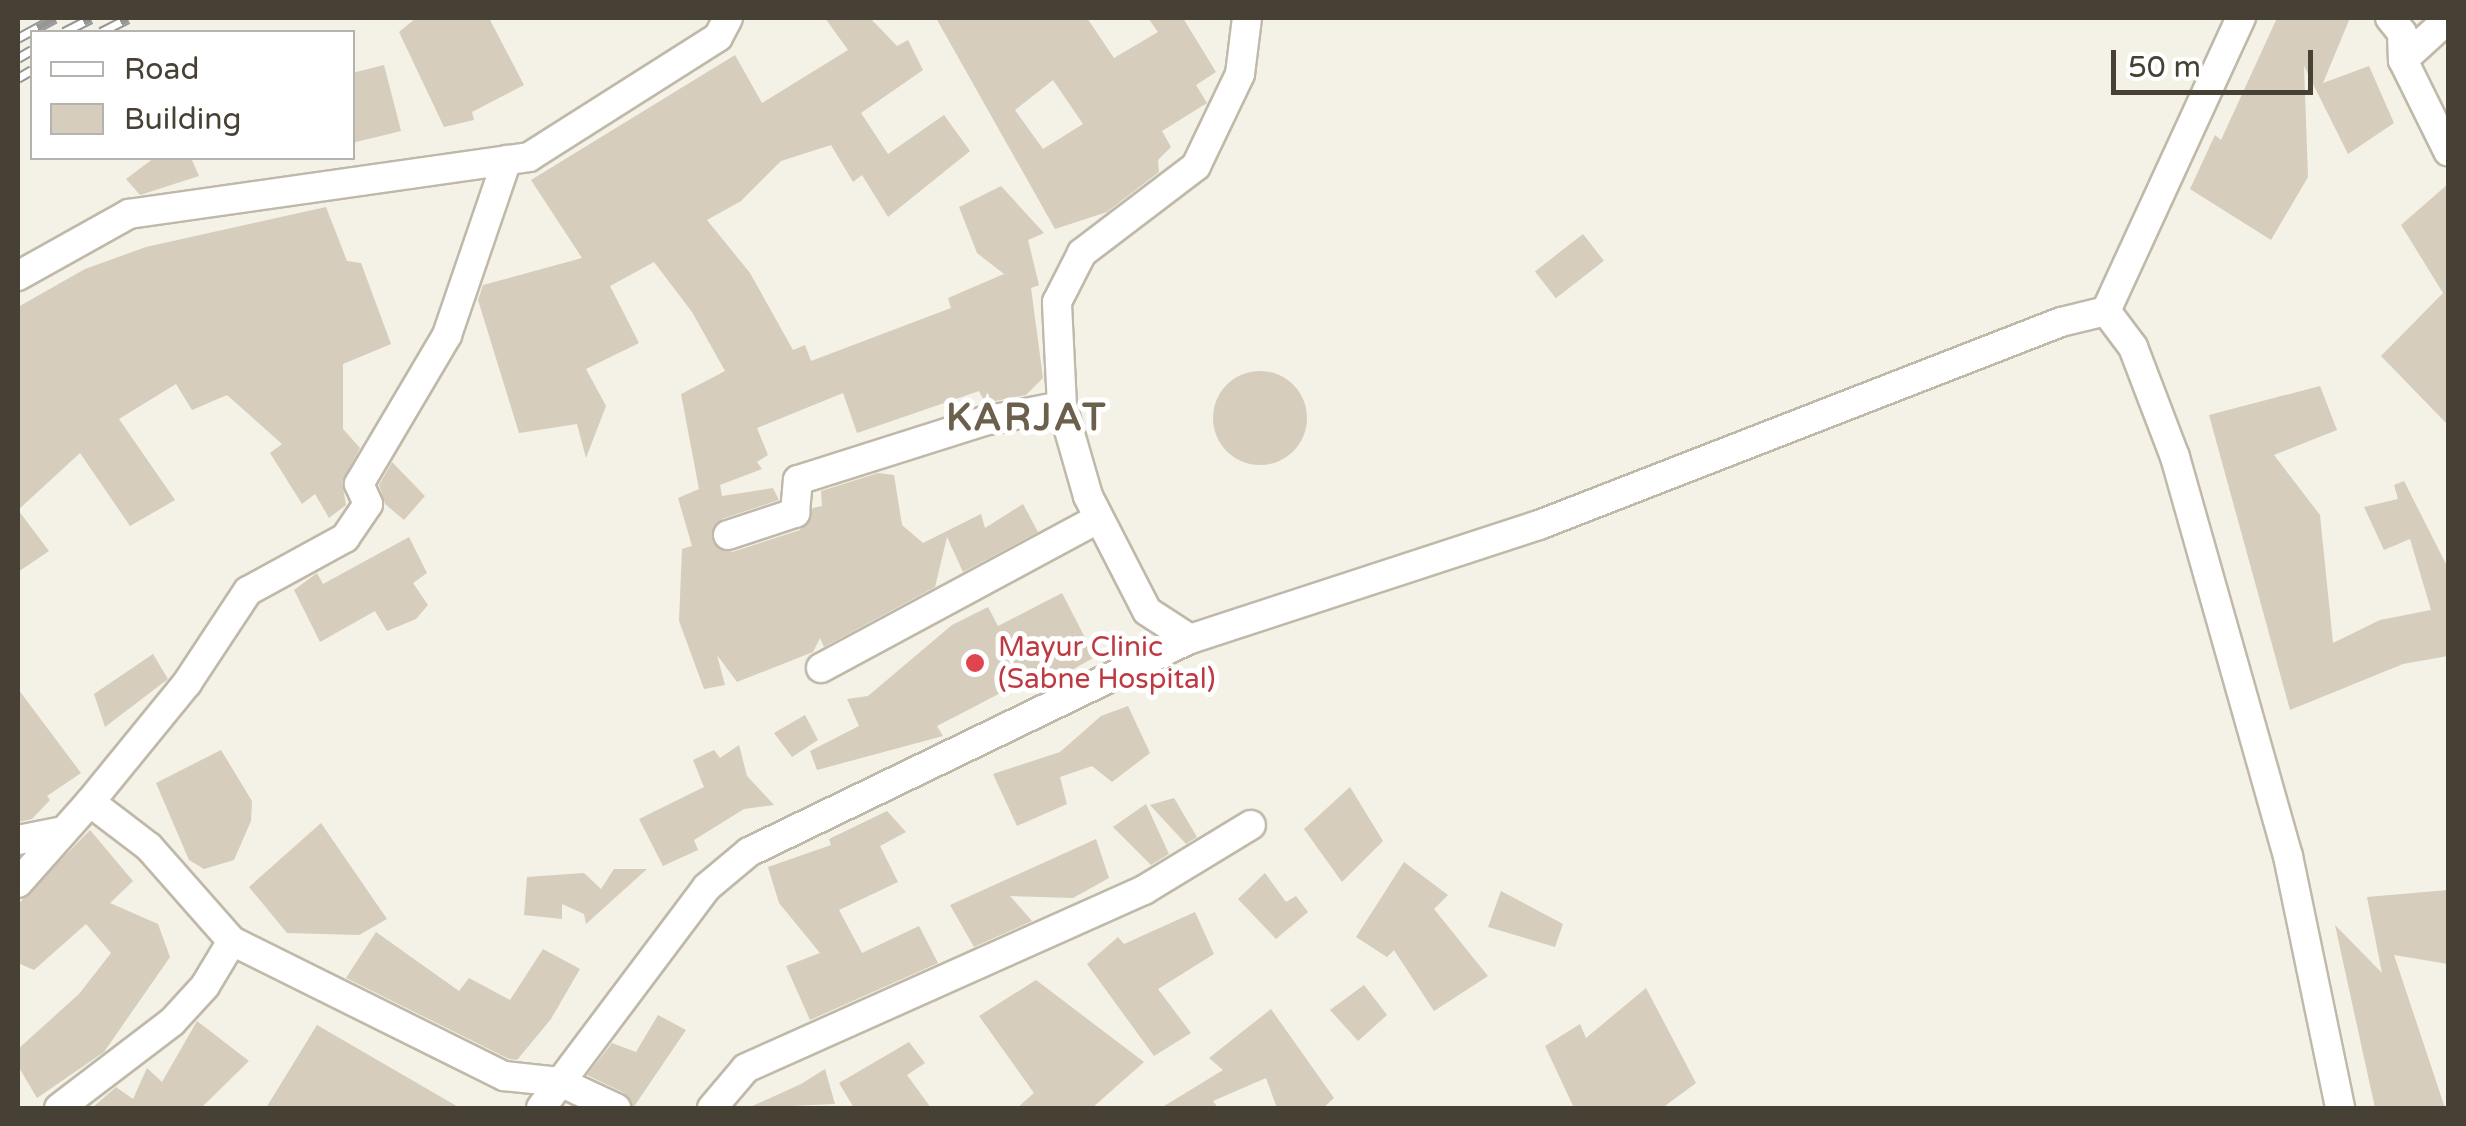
<!DOCTYPE html>
<style>
body{margin:0}
#map{position:relative;width:2466px;height:1126px;overflow:hidden;background:#f4f1e7;font-family:"Varela Round",sans-serif}
div>[style]{position:absolute}
[style*='--x']{left:calc(var(--x)*1px);top:calc(var(--y)*1px);width:calc(var(--w)*1px);rotate:calc(var(--a)*1deg)}
.building>*{inset:0;background:#d6cdbc;transform-origin:0 0}
.round{border-radius:50%}
.roads{filter:drop-shadow(2px 0 #c0b9a9) drop-shadow(-2px 0 #c0b9a9) drop-shadow(0 2px #c0b9a9) drop-shadow(0 -2px #c0b9a9)}
.minor>*{height:28px;margin:-14px;padding:0 14px;transform-origin:14px;border-radius:14px;background:#fff}
.rail>*{height:11px;margin-top:-5.5px;transform-origin:0;background:repeating-linear-gradient(90deg,#fff 0 22px,#969696 0 44px);box-sizing:border-box;border-block:2px solid #969696}
.dots>*{width:28px;height:28px;translate:-50% -50%;box-sizing:border-box;border:5px solid #fff;border-radius:50%}
span{translate:-50% -50%;white-space:nowrap;text-align:center;line-height:1.15;-webkit-text-stroke:10px #fff;paint-order:stroke}
.health-label{font-size:28px;color:#be3a42}
.left{translate:0 -50%;text-align:left}
.district-label{font-size:38px;color:#6a604c;font-weight:700;letter-spacing:2.5px}
.frame{position:absolute;inset:0;border:20px solid #474135;pointer-events:none}
.legend{position:absolute;left:30px;top:30px;width:325px;height:130px;box-sizing:border-box;background:#fff;border:2px solid #b5b3ae;margin:0;padding:12px 18px;list-style:none;font-size:30px;color:#474135}
.legend li{display:flex;align-items:center;gap:20px;height:50px}
.legend b{width:50px;border:2px solid #b5b3ae}
.scale{position:absolute;left:2111px;top:50px;width:202px;height:45px;box-sizing:border-box;border:5px solid #474135;border-top:0;padding-left:12px;font-size:30px;line-height:35px;white-space:nowrap;color:#474135;-webkit-text-stroke:8px #fff;paint-order:stroke}
</style>
<div id="map">
<div class="building">
<i style="clip-path:polygon(416px 18px,489px 18px,524px 85px,472px 112px,474px 120px,444px 127px,399px 32px)"></i>
<i style="clip-path:polygon(825px 18px,870px 18px,897px 46px,908px 40px,923px 70px,861px 113px,888px 154px,944px 115px,970px 151px,888px 217px,862px 175px,853px 182px,831px 145px,781px 161px,741px 201px,707px 220px,750px 273px,793px 350px,805px 345px,811px 361px,951px 308px,948px 298px,1004px 274px,977px 253px,959px 207px,1001px 186px,1044px 233px,1028px 240px,1039px 285px,1031px 288px,1043px 378px,1026px 395px,985px 403px,979px 391px,857px 433px,843px 393px,757px 428px,768px 455px,757px 462px,762px 469px,720px 485px,722px 496px,773px 488px,779px 500px,722px 519px,712px 541px,732px 552px,800px 530px,813px 508px,822px 506px,821px 491px,878px 473px,894px 475px,902px 525px,923px 543px,981px 514px,985px 528px,1023px 504px,1038px 532px,963px 572px,947px 537px,935px 587px,824px 647px,820px 638px,813px 652px,737px 682px,717px 655px,725px 685px,704px 689px,679px 621px,682px 549px,692px 546px,678px 498px,699px 489px,681px 394px,725px 371px,692px 312px,654px 262px,610px 286px,639px 343px,586px 369px,606px 406px,586px 458px,577px 424px,519px 433px,478px 300px,483px 285px,582px 258px,531px 180px,735px 55px,762px 103px,848px 50px)"></i>
<i style="clip-path:polygon(evenodd,936px 18px,1087px 18px,1114px 58px,1158px 32px,1148px 18px,1183px 18px,1216px 72px,1196px 85px,1207px 103px,1162px 131px,1171px 147px,1158px 160px,1159px 172px,1107px 212px,1055px 229px,936px 18px,1053px 80px,1083px 124px,1043px 149px,1015px 110px,1053px 80px)"></i>
<i style="clip-path:polygon(2277px 18px,2350px 18px,2323px 83px,2369px 66px,2394px 123px,2348px 154px,2304px 66px,2308px 177px,2271px 240px,2190px 189px,2215px 135px,2221px 140px)"></i>
<i style="clip-path:polygon(384px 65px,401px 131px,352px 143px,352px 73px)"></i>
<i style="clip-path:polygon(154px 158px,191px 158px,199px 176px,140px 195px,126px 179px)"></i>
<i style="clip-path:polygon(2448px 184px,2448px 425px,2381px 356px,2443px 293px,2401px 225px)"></i>
<i style="clip-path:polygon(326px 207px,347px 261px,361px 263px,391px 344px,343px 364px,343px 429px,360px 448px,342px 482px,346px 505px,329px 518px,315px 494px,302px 504px,270px 453px,282px 444px,227px 395px,192px 410px,176px 384px,119px 419px,175px 500px,130px 526px,80px 453px,18px 510px,49px 551px,18px 572px,18px 307px,85px 269px,146px 247px)"></i>
<i style="left:1583px;top:234px;width:34px;height:61px;rotate:52deg"></i>
<i class="round" style="left:1213px;top:371px;width:94px;height:94px"></i>
<i style="clip-path:polygon(2320px 386px,2337px 430px,2274px 455px,2320px 515px,2333px 643px,2380px 620px,2431px 610px,2410px 539px,2384px 550px,2364px 507px,2398px 499px,2394px 485px,2404px 481px,2448px 568px,2448px 656px,2403px 664px,2290px 710px,2209px 415px)"></i>
<i style="clip-path:polygon(392px 462px,425px 496px,404px 520px,385px 504px,379px 485px)"></i>
<i style="clip-path:polygon(409px 537px,427px 573px,413px 583px,428px 605px,416px 619px,387px 631px,375px 611px,320px 642px,294px 590px,317px 573px,323px 584px)"></i>
<i style="clip-path:polygon(1062px 593px,1095px 657px,1043px 686px,1037px 674px,937px 726px,943px 736px,817px 770px,810px 751px,859px 726px,847px 699px,868px 696px,952px 625px,988px 607px,998px 626px)"></i>
<i style="clip-path:polygon(153px 654px,168px 679px,105px 727px,94px 694px)"></i>
<i style="clip-path:polygon(18px 689px,81px 773px,47px 796px,50px 800px,32px 819px,18px 822px)"></i>
<i style="clip-path:polygon(1128px 706px,1150px 753px,1112px 782px,1092px 766px,1060px 777px,1067px 804px,1017px 826px,993px 774px,1060px 752px,1101px 716px)"></i>
<i style="clip-path:polygon(805px 715px,818px 740px,792px 757px,774px 733px)"></i>
<i style="clip-path:polygon(739px 745px,747px 776px,774px 805px,744px 809px,694px 840px,698px 850px,663px 866px,639px 819px,704px 787px,693px 760px,714px 750px,720px 758px)"></i>
<i style="clip-path:polygon(221px 750px,252px 801px,251px 821px,234px 860px,204px 869px,189px 860px,156px 783px)"></i>
<i style="clip-path:polygon(1350px 787px,1383px 841px,1342px 882px,1304px 829px)"></i>
<i style="clip-path:polygon(1174px 798px,1197px 837px,1186px 844px,1150px 805px)"></i>
<i style="clip-path:polygon(1146px 804px,1169px 854px,1151px 865px,1113px 827px)"></i>
<i style="clip-path:polygon(887px 811px,906px 832px,880px 846px,898px 882px,839px 910px,862px 953px,919px 926px,938px 963px,810px 1020px,786px 966px,820px 953px,779px 903px,768px 867px,831px 845px,829px 839px)"></i>
<i style="clip-path:polygon(321px 823px,387px 919px,359px 935px,287px 933px,249px 887px)"></i>
<i style="clip-path:polygon(90px 830px,133px 881px,110px 903px,158px 924px,170px 957px,104px 1052px,37px 1098px,18px 1066px,18px 1049px,79px 994px,111px 953px,86px 924px,34px 970px,18px 963px,18px 904px)"></i>
<i style="clip-path:polygon(1096px 839px,1109px 878px,1073px 898px,1010px 896px,1032px 921px,974px 947px,950px 905px)"></i>
<i style="clip-path:polygon(1404px 862px,1448px 895px,1434px 909px,1488px 976px,1434px 1011px,1394px 950px,1387px 957px,1356px 937px)"></i>
<i style="clip-path:polygon(614px 869px,647px 869px,586px 924px,584px 914px,562px 904px,562px 919px,524px 915px,527px 877px,584px 873px,601px 889px)"></i>
<i style="clip-path:polygon(1265px 873px,1286px 902px,1296px 896px,1308px 912px,1276px 939px,1238px 899px)"></i>
<i style="clip-path:polygon(2448px 890px,2448px 964px,2394px 955px,2445px 1108px,2375px 1108px,2335px 925px,2382px 973px,2367px 897px)"></i>
<i style="clip-path:polygon(1501px 891px,1563px 924px,1555px 947px,1488px 927px)"></i>
<i style="clip-path:polygon(1195px 912px,1214px 954px,1158px 989px,1191px 1033px,1154px 1056px,1087px 964px,1118px 937px,1124px 944px)"></i>
<i style="clip-path:polygon(376px 932px,459px 991px,469px 978px,510px 1000px,543px 949px,580px 969px,551px 1019px,517px 1060px,509px 1059px,346px 978px)"></i>
<i style="clip-path:polygon(1036px 980px,1144px 1062px,1092px 1108px,1017px 1108px,1034px 1093px,979px 1016px)"></i>
<i style="clip-path:polygon(1364px 985px,1387px 1015px,1358px 1041px,1330px 1010px)"></i>
<i style="clip-path:polygon(1646px 988px,1696px 1083px,1662px 1108px,1574px 1108px,1545px 1046px,1580px 1024px,1586px 1038px)"></i>
<i style="clip-path:polygon(1271px 1009px,1334px 1098px,1323px 1108px,1277px 1108px,1266px 1078px,1213px 1101px,1218px 1108px,1161px 1108px,1223px 1070px,1209px 1058px)"></i>
<i style="clip-path:polygon(658px 1015px,686px 1030px,633px 1108px,624px 1093px,587px 1075px,612px 1043px,636px 1052px)"></i>
<i style="clip-path:polygon(197px 1021px,249px 1061px,201px 1108px,92px 1108px,116px 1087px,133px 1099px,147px 1068px,162px 1082px)"></i>
<i style="clip-path:polygon(317px 1025px,460px 1108px,266px 1108px)"></i>
<i style="clip-path:polygon(909px 1042px,925px 1063px,907px 1075px,931px 1108px,854px 1108px,839px 1083px)"></i>
<i style="clip-path:polygon(825px 1069px,835px 1104px,748px 1108px,801px 1084px)"></i>
</div>
<div class="roads">
<div class="minor">
<i style="--x:2390;--y:18;--w:19;--a:51"></i>
<i style="--x:2402;--y:33;--w:27;--a:88"></i>
<i style="--x:2448;--y:19;--w:61;--a:137.7"></i>
<i style="--x:2403;--y:60;--w:102;--a:63.7"></i>
<i style="--x:18;--y:276;--w:127;--a:-29.2"></i>
<i style="--x:129;--y:214;--w:404;--a:-8.1"></i>
<i style="--x:529;--y:157;--w:224;--a:-32.4"></i>
<i style="--x:718;--y:37;--w:21;--a:-62"></i>
<i style="--x:2106;--y:311;--w:323;--a:-65.3"></i>
<i style="--x:728;--y:535;--w:71;--a:-18.2"></i>
<i style="--x:795;--y:513;--w:33;--a:-85"></i>
<i style="--x:798;--y:480;--w:195;--a:-17.6"></i>
<i style="--x:984;--y:421;--w:79;--a:-10.9"></i>
<i style="--x:1190;--y:639;--w:51;--a:-146.9"></i>
<i style="--x:1147;--y:611;--w:129;--a:-117.2"></i>
<i style="--x:1088;--y:496;--w:94;--a:-106.1"></i>
<i style="--x:1062;--y:406;--w:104;--a:-92.8"></i>
<i style="--x:1057;--y:302;--w:55;--a:-63"></i>
<i style="--x:1082;--y:253;--w:143;--a:-37.3"></i>
<i style="--x:1196;--y:166;--w:102;--a:-64.4"></i>
<i style="--x:1240;--y:74;--w:56;--a:-82.9"></i>
<i style="--x:821;--y:668;--w:315;--a:-28.3"></i>
<i style="--x:90;--y:802;--w:154;--a:-50.8"></i>
<i style="--x:187;--y:683;--w:110;--a:-56.5"></i>
<i style="--x:248;--y:591;--w:111;--a:-28.7"></i>
<i style="--x:345;--y:538;--w:41;--a:-55.9"></i>
<i style="--x:368;--y:504;--w:22;--a:-114"></i>
<i style="--x:359;--y:484;--w:173;--a:-59.4"></i>
<i style="--x:447;--y:335;--w:185;--a:-71.1"></i>
<i style="--x:18;--y:840;--w:41;--a:-11.3"></i>
<i style="--x:18;--y:883;--w:108;--a:-48.4"></i>
<i style="--x:90;--y:802;--w:74;--a:37.3"></i>
<i style="--x:149;--y:847;--w:125;--a:48.6"></i>
<i style="--x:232;--y:941;--w:52;--a:121"></i>
<i style="--x:205;--y:986;--w:49;--a:132.5"></i>
<i style="--x:172;--y:1022;--w:142;--a:142.7"></i>
<i style="--x:232;--y:941;--w:304;--a:26.4"></i>
<i style="--x:504;--y:1076;--w:56;--a:6.1"></i>
<i style="--x:560;--y:1082;--w:62;--a:24.9"></i>
<i style="--x:541;--y:1108;--w:276;--a:-53.1"></i>
<i style="--x:707;--y:887;--w:55;--a:-39.8"></i>
<i style="--x:749;--y:852;--w:490;--a:-25.8"></i>
<i style="--x:1190;--y:639;--w:367;--a:-18.1"></i>
<i style="--x:1539;--y:525;--w:560;--a:-21.25"></i>
<i style="--x:2061;--y:322;--w:46;--a:-13.7"></i>
<i style="--x:2106;--y:311;--w:45;--a:53.1"></i>
<i style="--x:2133;--y:347;--w:118;--a:69.1"></i>
<i style="--x:2175;--y:457;--w:415;--a:74.2"></i>
<i style="--x:2288;--y:856;--w:257;--a:78.3"></i>
<i style="--x:712;--y:1108;--w:52;--a:-49.6"></i>
<i style="--x:746;--y:1068;--w:436;--a:-24.1"></i>
<i style="--x:1144;--y:890;--w:125;--a:-31.3"></i>
</div>
</div>
<div class="rail">
<i style="--x:64;--y:32;--w:30;--a:-27"></i>
<i style="--x:101;--y:32;--w:30;--a:-27"></i>
<i style="--x:18;--y:38;--w:42;--a:-28.4"></i>
<i style="--x:18;--y:58;--w:16;--a:-30"></i>
<i style="--x:18;--y:78;--w:16;--a:-30"></i>
</div>
<div class="dots">
<i style="left:975px;top:663px;background:#e0444e"></i>
</div>
<div class="health-label">
<span class="left" style="left:998px;top:663px">Mayur Clinic<br>(Sabne Hospital)</span>
</div>
<div class="district-label">
<span style="left:1027px;top:419px">KARJAT</span>
</div>
<div class="frame"></div>
<ul class="legend">
<li><b style="height:12px;background:#fff"></b>Road</li>
<li><b style="height:28px;background:#d6cdbc"></b>Building</li>
</ul>
<div class="scale">50 m</div>
</div>
